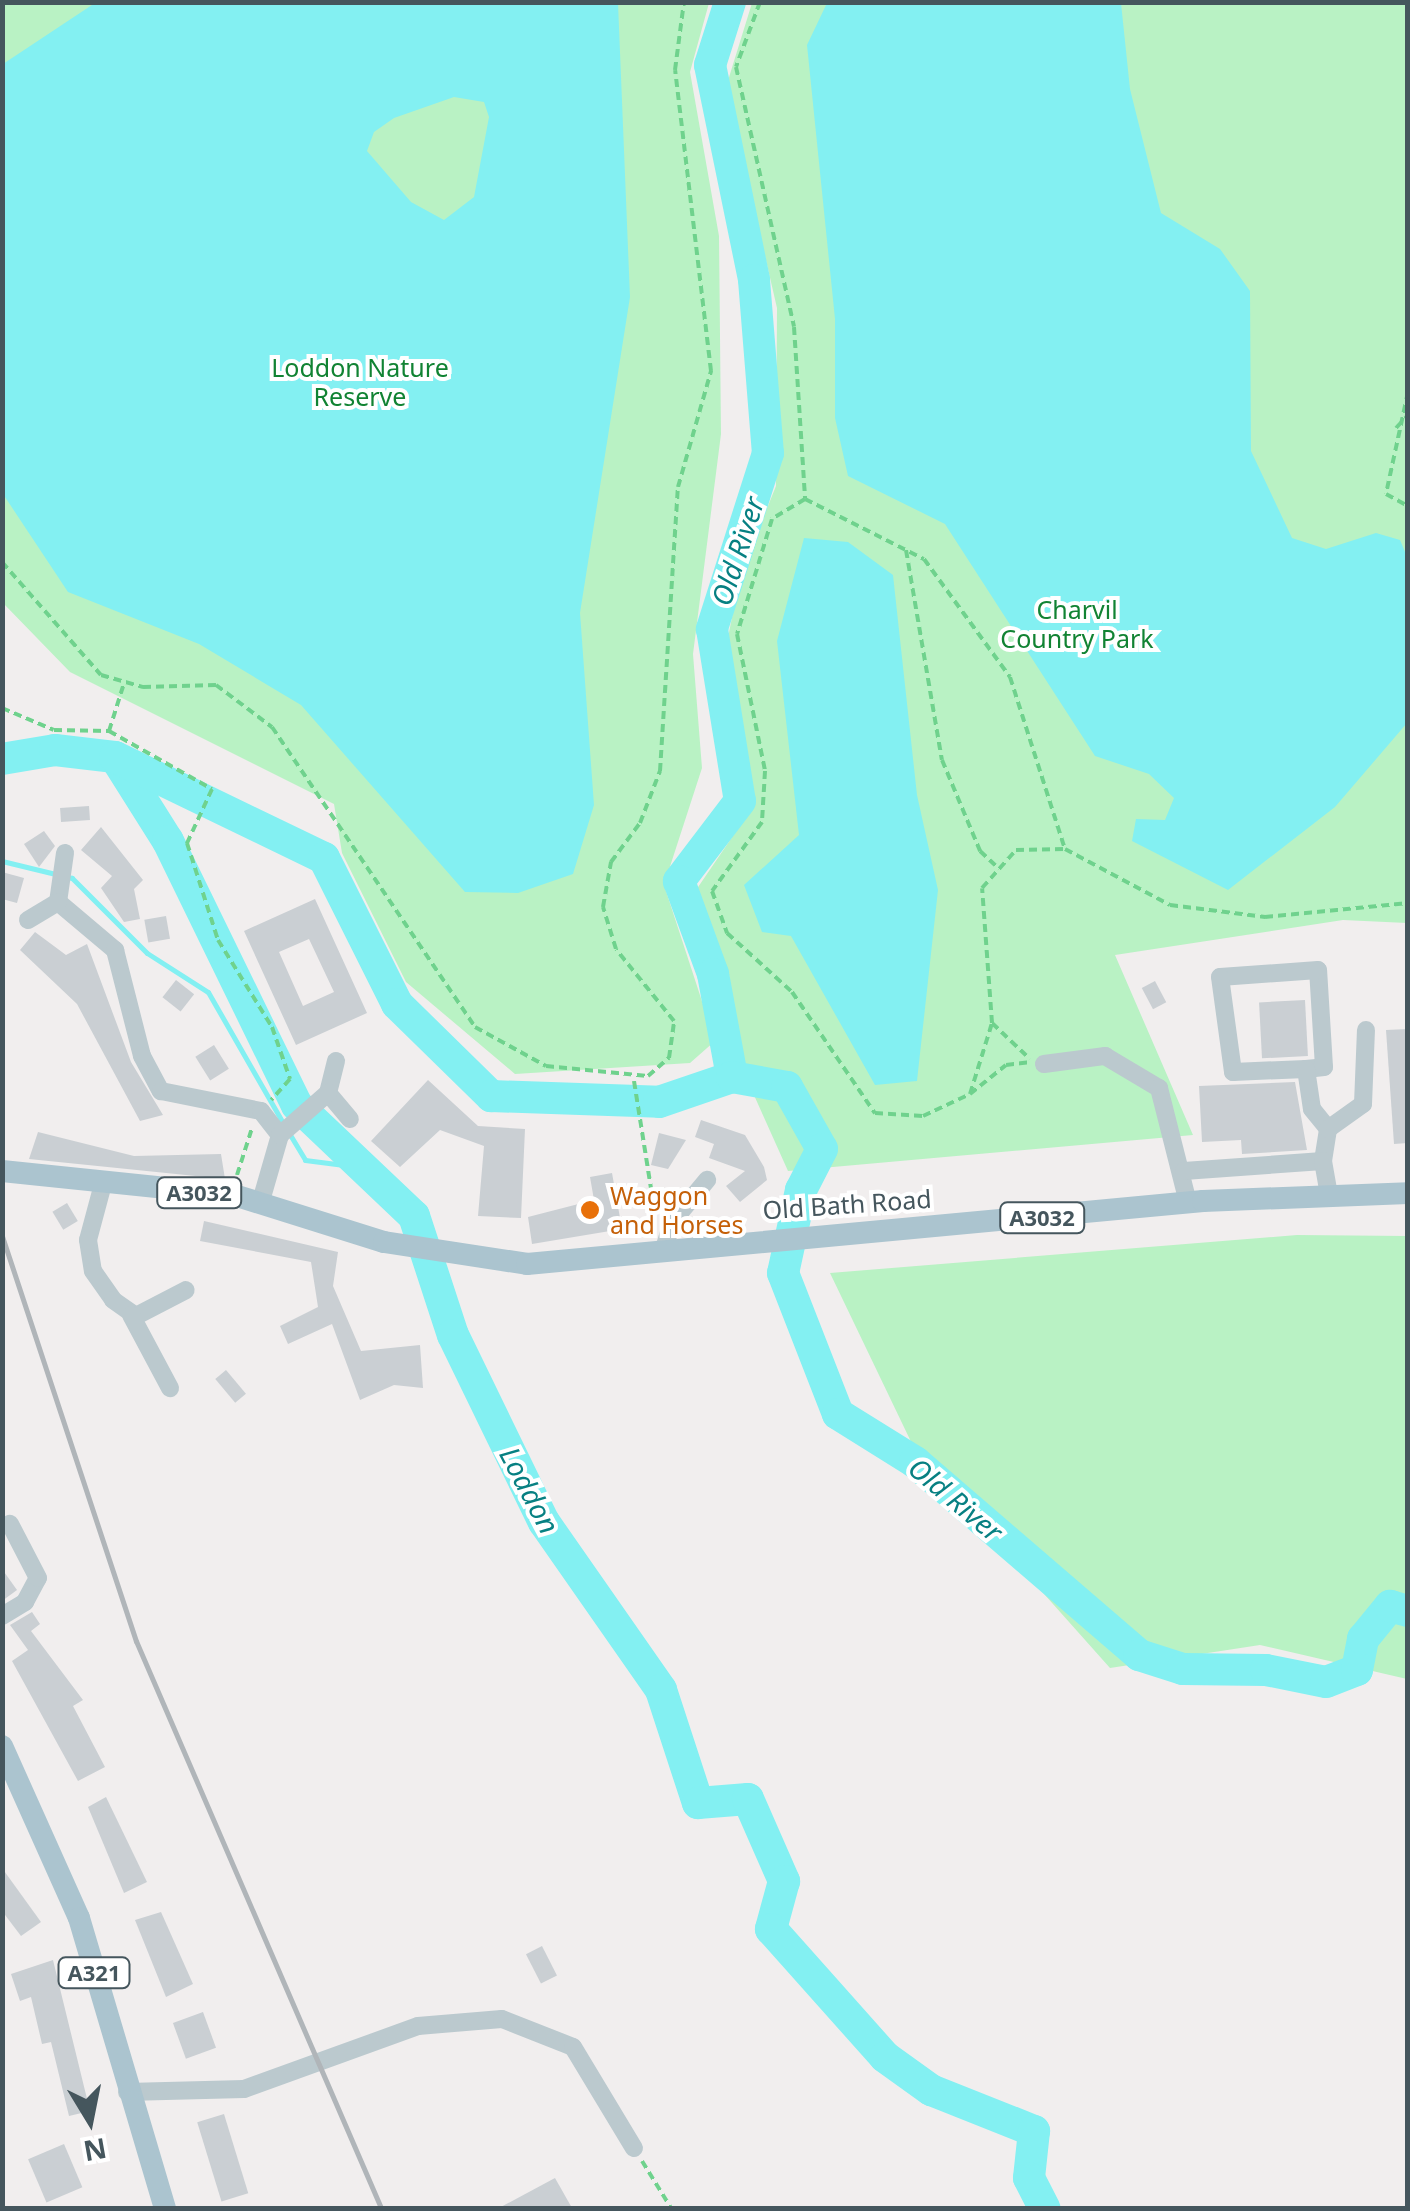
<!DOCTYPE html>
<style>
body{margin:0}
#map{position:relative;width:1410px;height:2211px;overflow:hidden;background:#f1eeee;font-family:"Noto Sans",sans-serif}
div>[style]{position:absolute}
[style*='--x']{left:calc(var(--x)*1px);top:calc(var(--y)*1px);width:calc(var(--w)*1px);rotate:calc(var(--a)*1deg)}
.green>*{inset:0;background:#b9f2c4}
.water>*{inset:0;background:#83f0f2}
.stream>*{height:5px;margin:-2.5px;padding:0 2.5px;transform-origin:2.5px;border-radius:2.5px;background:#83f0f2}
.river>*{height:32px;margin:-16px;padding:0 16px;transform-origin:16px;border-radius:16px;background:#83f0f2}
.building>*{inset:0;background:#cacfd3;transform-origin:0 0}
.path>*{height:4px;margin-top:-2px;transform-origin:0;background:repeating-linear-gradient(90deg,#6fd28d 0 8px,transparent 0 13px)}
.minor>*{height:18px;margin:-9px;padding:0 9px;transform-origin:9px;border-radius:9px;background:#bbc9ce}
.major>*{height:22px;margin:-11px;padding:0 11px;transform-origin:11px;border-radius:11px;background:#abc4cf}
.rail>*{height:5px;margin:-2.5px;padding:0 2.5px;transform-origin:2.5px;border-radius:2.5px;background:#b0b5b9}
.dots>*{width:28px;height:28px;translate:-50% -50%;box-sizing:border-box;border:5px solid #fff;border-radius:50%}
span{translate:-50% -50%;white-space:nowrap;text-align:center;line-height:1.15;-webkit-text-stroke:8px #fff;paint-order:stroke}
.shield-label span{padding:2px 8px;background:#fff;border:2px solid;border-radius:8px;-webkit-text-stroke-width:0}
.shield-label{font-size:22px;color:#45565d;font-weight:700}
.park-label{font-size:25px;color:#118333}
.food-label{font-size:25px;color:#c56008}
.left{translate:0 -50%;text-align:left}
.street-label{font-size:25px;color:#45565d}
.water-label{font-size:28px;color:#078082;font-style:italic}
.frame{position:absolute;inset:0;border:5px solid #45565d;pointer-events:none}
.north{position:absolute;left:40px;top:2071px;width:100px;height:100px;-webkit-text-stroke:8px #fff;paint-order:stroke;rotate:170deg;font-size:28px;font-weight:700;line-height:40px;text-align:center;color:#45565d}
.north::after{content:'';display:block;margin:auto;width:35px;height:45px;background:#45565d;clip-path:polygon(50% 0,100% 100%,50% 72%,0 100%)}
</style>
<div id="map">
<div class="green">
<i style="clip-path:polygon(3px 3px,709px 3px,690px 72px,719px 236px,721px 434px,693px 654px,702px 768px,664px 885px,715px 1041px,690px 1063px,515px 1074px,406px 982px,342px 853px,334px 804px,70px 672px,3px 603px)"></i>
<i style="clip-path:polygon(752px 3px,1407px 3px,1407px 923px,1343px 920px,1115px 955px,1193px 1135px,788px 1171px,741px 1066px,729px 975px,694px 893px,752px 808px,726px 647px,741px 573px,776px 486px,777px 308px,726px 87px)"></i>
<i style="clip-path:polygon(1297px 1235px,1407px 1236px,1407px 1679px,1260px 1645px,1110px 1668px,914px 1448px,830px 1273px)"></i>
</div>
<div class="water">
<i style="clip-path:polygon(evenodd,95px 3px,618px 3px,630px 297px,580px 613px,594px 805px,573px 874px,518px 893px,465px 892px,301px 705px,199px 644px,68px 592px,3px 494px,3px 64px,95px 3px,454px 97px,484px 102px,489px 117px,474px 197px,444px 220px,411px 202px,367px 151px,374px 132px,394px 118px,454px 97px)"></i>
<i style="clip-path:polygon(827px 3px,1121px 3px,1130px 89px,1161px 213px,1220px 249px,1250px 291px,1251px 451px,1292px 538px,1326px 549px,1376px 533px,1400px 540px,1408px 559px,1407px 723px,1335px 807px,1228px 890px,1132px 841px,1136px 819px,1165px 820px,1174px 798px,1149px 774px,1095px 756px,945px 524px,848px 476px,835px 418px,835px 319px,807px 45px)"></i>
<i style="clip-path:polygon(804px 538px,848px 542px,893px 575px,917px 795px,938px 890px,917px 1081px,875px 1085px,791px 936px,762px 932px,744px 885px,799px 835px,777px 641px)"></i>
</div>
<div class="stream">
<i style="--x:2;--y:861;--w:72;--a:13.7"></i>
<i style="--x:72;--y:878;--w:106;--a:45"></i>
<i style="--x:147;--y:953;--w:72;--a:32.6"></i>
<i style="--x:208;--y:992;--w:151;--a:60.2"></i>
<i style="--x:289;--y:1133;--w:31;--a:59"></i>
<i style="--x:305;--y:1160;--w:55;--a:7.3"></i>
</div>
<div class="river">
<i style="--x:730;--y:2;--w:66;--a:107.6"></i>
<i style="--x:710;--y:65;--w:219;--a:78.4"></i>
<i style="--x:754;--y:280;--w:174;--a:85.4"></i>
<i style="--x:768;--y:453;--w:185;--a:107.7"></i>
<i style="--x:712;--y:629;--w:174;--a:80.8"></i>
<i style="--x:740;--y:801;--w:101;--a:127.3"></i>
<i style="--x:679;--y:881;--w:99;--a:69.9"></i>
<i style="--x:713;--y:974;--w:105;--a:79.5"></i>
<i style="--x:115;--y:757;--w:99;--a:57.8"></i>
<i style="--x:168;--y:841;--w:294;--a:64"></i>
<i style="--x:297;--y:1105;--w:161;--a:43.5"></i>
<i style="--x:414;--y:1216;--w:125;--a:71.9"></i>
<i style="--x:453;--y:1335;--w:208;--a:64.1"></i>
<i style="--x:544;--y:1522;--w:205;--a:55.1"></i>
<i style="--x:661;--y:1690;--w:119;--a:71.9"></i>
<i style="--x:698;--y:1803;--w:50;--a:-4.6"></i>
<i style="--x:748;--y:1799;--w:90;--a:66.3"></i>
<i style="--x:784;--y:1881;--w:50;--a:105.2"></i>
<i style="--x:771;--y:1929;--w:171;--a:48.3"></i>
<i style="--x:885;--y:2057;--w:57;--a:35.7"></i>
<i style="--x:931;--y:2090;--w:111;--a:21.7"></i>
<i style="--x:1034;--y:2131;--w:47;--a:96.1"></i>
<i style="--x:1029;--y:2178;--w:34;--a:63"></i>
<i style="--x:2;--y:759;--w:54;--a:-9.6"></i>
<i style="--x:55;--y:750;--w:60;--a:6.7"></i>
<i style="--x:115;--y:757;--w:232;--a:25.8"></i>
<i style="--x:324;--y:858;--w:163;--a:63.4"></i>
<i style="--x:397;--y:1004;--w:132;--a:44.4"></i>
<i style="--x:491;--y:1096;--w:168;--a:2"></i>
<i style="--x:659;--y:1102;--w:77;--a:-18.9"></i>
<i style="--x:732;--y:1077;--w:56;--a:10.3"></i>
<i style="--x:787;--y:1087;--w:71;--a:60.6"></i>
<i style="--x:822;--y:1149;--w:46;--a:117.1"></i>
<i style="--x:801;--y:1190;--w:85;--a:102.2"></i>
<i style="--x:783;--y:1273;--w:151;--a:68.7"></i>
<i style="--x:838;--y:1414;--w:91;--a:31.9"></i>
<i style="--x:915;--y:1462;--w:296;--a:40.7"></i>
<i style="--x:1139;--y:1655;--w:46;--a:17.7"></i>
<i style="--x:1183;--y:1669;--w:83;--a:0.7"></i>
<i style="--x:1266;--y:1670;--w:61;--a:11.3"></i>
<i style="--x:1326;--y:1682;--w:33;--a:-21"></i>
<i style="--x:1357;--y:1670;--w:32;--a:-79"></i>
<i style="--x:1363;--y:1639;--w:43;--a:-50.7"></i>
<i style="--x:1390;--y:1606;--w:19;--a:16"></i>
</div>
<div class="building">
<i style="left:89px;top:806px;width:14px;height:29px;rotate:86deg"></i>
<i style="clip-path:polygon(101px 827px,143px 880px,134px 889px,140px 919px,124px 922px,101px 888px,112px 876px,81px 850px)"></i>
<i style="clip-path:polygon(44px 831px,55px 846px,39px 867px,24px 844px)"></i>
<i style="clip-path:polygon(2px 872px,24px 878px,17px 903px,2px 899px)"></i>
<i style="clip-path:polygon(evenodd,315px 899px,367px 1013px,296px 1045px,244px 931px,315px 899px,309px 939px,334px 992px,303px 1006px,279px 952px,309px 939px)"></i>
<i style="left:166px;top:916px;width:23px;height:22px;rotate:80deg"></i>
<i style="clip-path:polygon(35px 932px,66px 955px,87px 944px,131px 1062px,163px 1115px,140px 1121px,77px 1004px,20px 950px)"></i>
<i style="left:176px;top:980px;width:23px;height:22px;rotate:38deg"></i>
<i style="left:1155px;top:981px;width:24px;height:15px;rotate:62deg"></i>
<i style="left:1305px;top:1000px;width:56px;height:46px;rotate:87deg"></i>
<i style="clip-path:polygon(1408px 1029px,1408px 1143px,1394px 1144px,1386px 1030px)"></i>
<i style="left:214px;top:1045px;width:28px;height:22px;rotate:58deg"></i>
<i style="clip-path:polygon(428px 1080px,478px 1126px,525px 1129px,521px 1218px,478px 1216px,484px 1146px,440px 1130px,400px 1167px,371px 1141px)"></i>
<i style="clip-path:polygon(1295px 1082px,1307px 1150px,1242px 1154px,1241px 1140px,1202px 1142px,1199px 1086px)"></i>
<i style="clip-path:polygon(701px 1120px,745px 1135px,764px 1167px,767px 1180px,740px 1202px,726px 1186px,745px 1171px,709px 1158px,714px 1144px,695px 1137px)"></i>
<i style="clip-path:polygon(38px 1132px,134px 1156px,221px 1154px,225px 1179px,29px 1159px)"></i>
<i style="clip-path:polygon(659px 1133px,686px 1140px,668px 1169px,651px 1165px)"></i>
<i style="clip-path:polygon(612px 1173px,622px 1229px,532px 1244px,528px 1217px,594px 1200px,590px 1177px)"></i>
<i style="left:67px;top:1203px;width:21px;height:17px;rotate:59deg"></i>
<i style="clip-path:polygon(204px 1221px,338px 1252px,333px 1286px,361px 1351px,420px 1345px,423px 1388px,394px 1385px,360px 1400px,332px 1324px,288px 1344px,280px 1326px,318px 1307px,311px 1262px,200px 1241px)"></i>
<i style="left:226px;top:1370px;width:31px;height:14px;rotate:50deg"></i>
<i style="clip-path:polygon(2px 1569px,17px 1590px,2px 1601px)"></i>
<i style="clip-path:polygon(32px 1612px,40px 1624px,31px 1631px,83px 1700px,73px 1706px,105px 1767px,78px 1781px,12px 1661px,28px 1650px,10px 1625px)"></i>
<i style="clip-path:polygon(106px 1797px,147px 1882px,124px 1893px,88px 1807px)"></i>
<i style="clip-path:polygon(2px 1868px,41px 1922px,21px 1936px,2px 1911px)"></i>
<i style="clip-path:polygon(161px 1912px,193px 1984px,166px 1997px,135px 1920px)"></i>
<i style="left:542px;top:1946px;width:33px;height:18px;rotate:63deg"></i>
<i style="clip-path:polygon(53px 1960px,90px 2111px,69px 2116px,51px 2042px,42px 2044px,31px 1997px,20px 2001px,11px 1974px)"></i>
<i style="left:203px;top:2012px;width:38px;height:32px;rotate:70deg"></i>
<i style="left:224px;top:2114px;width:83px;height:28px;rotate:73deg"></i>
<i style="left:64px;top:2144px;width:47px;height:39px;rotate:67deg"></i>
<i style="clip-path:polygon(555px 2178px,572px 2208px,499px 2208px)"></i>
</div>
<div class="path">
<i style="--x:760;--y:2;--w:69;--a:110.3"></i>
<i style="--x:736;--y:67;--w:266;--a:77.4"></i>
<i style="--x:794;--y:327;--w:172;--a:86.3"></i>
<i style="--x:805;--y:499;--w:133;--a:26.8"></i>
<i style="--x:924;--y:559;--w:146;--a:53.9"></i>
<i style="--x:1010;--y:677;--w:181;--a:72.3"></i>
<i style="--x:1065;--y:849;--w:119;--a:28.1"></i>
<i style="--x:1170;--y:905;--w:96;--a:7.2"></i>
<i style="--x:1265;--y:917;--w:144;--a:-5.6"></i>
<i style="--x:1408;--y:392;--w:104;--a:102.2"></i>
<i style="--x:1386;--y:494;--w:25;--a:29"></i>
<i style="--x:1396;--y:428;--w:18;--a:-47"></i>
<i style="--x:805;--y:499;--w:39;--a:149"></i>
<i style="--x:772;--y:519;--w:120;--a:106.9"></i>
<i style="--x:737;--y:634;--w:140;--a:78.4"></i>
<i style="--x:765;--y:771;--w:51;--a:93.4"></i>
<i style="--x:762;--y:822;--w:85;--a:125.9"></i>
<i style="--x:712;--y:891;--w:45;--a:70.3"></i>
<i style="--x:727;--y:933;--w:88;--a:42.2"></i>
<i style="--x:792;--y:992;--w:147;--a:55.6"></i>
<i style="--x:875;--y:1113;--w:48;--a:3.6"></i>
<i style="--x:923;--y:1116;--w:52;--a:-25.1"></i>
<i style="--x:970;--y:1094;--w:74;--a:-72.8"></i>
<i style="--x:992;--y:1023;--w:135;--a:-94.2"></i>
<i style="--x:982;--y:888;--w:51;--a:-48.2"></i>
<i style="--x:1016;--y:850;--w:49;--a:-1.2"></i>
<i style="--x:906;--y:550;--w:213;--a:80.3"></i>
<i style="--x:942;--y:760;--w:99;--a:67.3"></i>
<i style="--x:980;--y:851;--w:26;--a:43"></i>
<i style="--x:2;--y:562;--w:150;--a:48.8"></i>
<i style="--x:101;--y:675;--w:44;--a:15.9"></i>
<i style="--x:143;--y:687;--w:73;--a:-1.6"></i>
<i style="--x:216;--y:685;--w:70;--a:36.9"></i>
<i style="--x:272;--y:727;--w:362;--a:55.9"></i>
<i style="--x:475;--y:1027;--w:81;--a:28.8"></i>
<i style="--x:546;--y:1066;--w:102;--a:5.6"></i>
<i style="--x:648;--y:1076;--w:28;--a:-41"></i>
<i style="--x:669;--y:1058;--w:37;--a:-82"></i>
<i style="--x:674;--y:1021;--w:92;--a:-128.9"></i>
<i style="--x:616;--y:949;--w:44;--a:-107.2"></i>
<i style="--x:603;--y:907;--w:46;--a:-79.9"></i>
<i style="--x:611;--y:862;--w:49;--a:-53.4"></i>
<i style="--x:640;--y:823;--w:56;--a:-69"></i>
<i style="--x:660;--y:771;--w:285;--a:-86.4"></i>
<i style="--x:678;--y:487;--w:121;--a:-74.1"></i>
<i style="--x:711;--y:371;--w:303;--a:-96.8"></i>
<i style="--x:675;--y:70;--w:69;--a:-82.5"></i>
<i style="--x:2;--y:708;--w:56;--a:22.9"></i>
<i style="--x:54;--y:730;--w:55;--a:1"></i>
<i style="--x:109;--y:731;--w:118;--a:29.4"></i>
<i style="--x:212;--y:789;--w:60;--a:114.8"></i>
<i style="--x:187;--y:843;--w:102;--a:72.3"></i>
<i style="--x:218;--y:940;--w:102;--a:58.2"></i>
<i style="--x:272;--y:1027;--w:55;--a:70.9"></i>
<i style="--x:290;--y:1079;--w:28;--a:132"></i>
<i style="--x:109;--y:731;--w:50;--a:-72.6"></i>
<i style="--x:992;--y:1023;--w:52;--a:43.5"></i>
<i style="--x:634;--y:1081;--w:135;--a:81"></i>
<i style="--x:970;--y:1094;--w:46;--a:-38.9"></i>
<i style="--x:1006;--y:1065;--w:23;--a:-7"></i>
<i style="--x:237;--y:1175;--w:49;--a:-72.3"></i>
<i style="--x:642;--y:2161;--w:55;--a:58.3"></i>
</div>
<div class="minor">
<i style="--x:65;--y:853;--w:49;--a:98.1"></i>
<i style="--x:58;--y:902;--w:75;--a:40.1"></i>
<i style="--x:115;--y:950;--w:109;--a:75.7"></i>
<i style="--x:142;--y:1056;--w:40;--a:62"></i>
<i style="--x:161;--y:1091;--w:102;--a:11.3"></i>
<i style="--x:261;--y:1111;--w:31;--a:52"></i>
<i style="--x:280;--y:1135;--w:69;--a:106.1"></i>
<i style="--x:28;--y:920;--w:35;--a:-31"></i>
<i style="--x:1044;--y:1064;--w:62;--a:-7.5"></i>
<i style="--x:1105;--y:1056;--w:63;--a:30.7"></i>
<i style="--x:1159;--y:1088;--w:119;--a:75.8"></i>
<i style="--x:1306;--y:1069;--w:18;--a:-6"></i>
<i style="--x:1324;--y:1067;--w:97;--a:-93.5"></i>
<i style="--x:1318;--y:970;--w:98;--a:175.9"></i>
<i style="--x:1220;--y:977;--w:96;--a:82.2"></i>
<i style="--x:1233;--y:1072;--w:73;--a:-2.4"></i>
<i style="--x:1306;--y:1069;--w:40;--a:81.5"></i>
<i style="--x:1312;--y:1109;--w:26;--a:51"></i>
<i style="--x:328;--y:1093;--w:34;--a:50"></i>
<i style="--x:328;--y:1093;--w:33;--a:-76"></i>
<i style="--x:280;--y:1135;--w:64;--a:-41.2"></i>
<i style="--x:1323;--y:1161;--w:32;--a:-81"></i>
<i style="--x:1328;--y:1129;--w:43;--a:-35.5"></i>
<i style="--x:1363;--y:1104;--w:74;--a:-87.7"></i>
<i style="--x:1184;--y:1171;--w:139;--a:-4.1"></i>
<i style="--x:1323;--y:1161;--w:36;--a:80"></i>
<i style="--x:103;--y:1184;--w:58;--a:105"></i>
<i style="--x:88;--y:1240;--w:31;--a:81"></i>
<i style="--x:93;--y:1271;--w:35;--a:55"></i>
<i style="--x:113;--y:1300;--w:28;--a:35"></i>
<i style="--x:136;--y:1316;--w:56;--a:-27.5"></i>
<i style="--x:663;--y:1252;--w:31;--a:-73"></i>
<i style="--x:672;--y:1222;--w:55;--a:-50.2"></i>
<i style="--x:131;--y:1315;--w:83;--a:61.9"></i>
<i style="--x:2;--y:1616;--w:27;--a:-31"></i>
<i style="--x:25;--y:1602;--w:27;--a:-62"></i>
<i style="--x:38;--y:1578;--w:61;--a:-117.4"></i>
<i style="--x:127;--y:2092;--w:117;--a:-1.5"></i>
<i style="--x:244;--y:2089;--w:185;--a:-19.9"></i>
<i style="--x:418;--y:2026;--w:84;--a:-4.8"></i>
<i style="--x:502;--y:2019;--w:76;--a:21.5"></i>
<i style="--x:573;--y:2047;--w:118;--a:58.9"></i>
</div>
<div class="major">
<i style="--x:2;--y:1171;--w:233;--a:5.9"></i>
<i style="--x:234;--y:1195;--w:157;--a:17.4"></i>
<i style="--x:384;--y:1242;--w:145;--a:8.7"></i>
<i style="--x:527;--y:1264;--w:679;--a:-5.32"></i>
<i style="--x:1203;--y:1201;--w:205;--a:-2.2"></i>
<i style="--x:2;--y:1746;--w:188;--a:65.9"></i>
<i style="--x:79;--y:1918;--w:302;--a:73.5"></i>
</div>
<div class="rail">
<i style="--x:2;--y:1236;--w:427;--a:71.7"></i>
<i style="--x:136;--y:1641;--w:618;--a:66.63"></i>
</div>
<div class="dots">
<i style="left:590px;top:1210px;background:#e8710a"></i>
</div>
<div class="shield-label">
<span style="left:199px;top:1193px">A3032</span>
<span style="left:1042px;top:1218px">A3032</span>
<span style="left:94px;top:1973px">A321</span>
</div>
<div class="park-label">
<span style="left:360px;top:382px">Loddon Nature<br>Reserve</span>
<span style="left:1077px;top:624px">Charvil<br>Country Park</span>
</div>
<div class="food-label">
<span class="left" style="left:610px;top:1210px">Waggon<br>and Horses</span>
</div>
<div class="street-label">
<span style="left:847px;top:1204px;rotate:-4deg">Old Bath Road</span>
</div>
<div class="water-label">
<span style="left:737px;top:551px;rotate:-72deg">Old River</span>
<span style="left:530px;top:1490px;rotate:62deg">Loddon</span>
<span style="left:956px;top:1499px;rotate:40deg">Old River</span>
</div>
<div class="frame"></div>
<div class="north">N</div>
</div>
